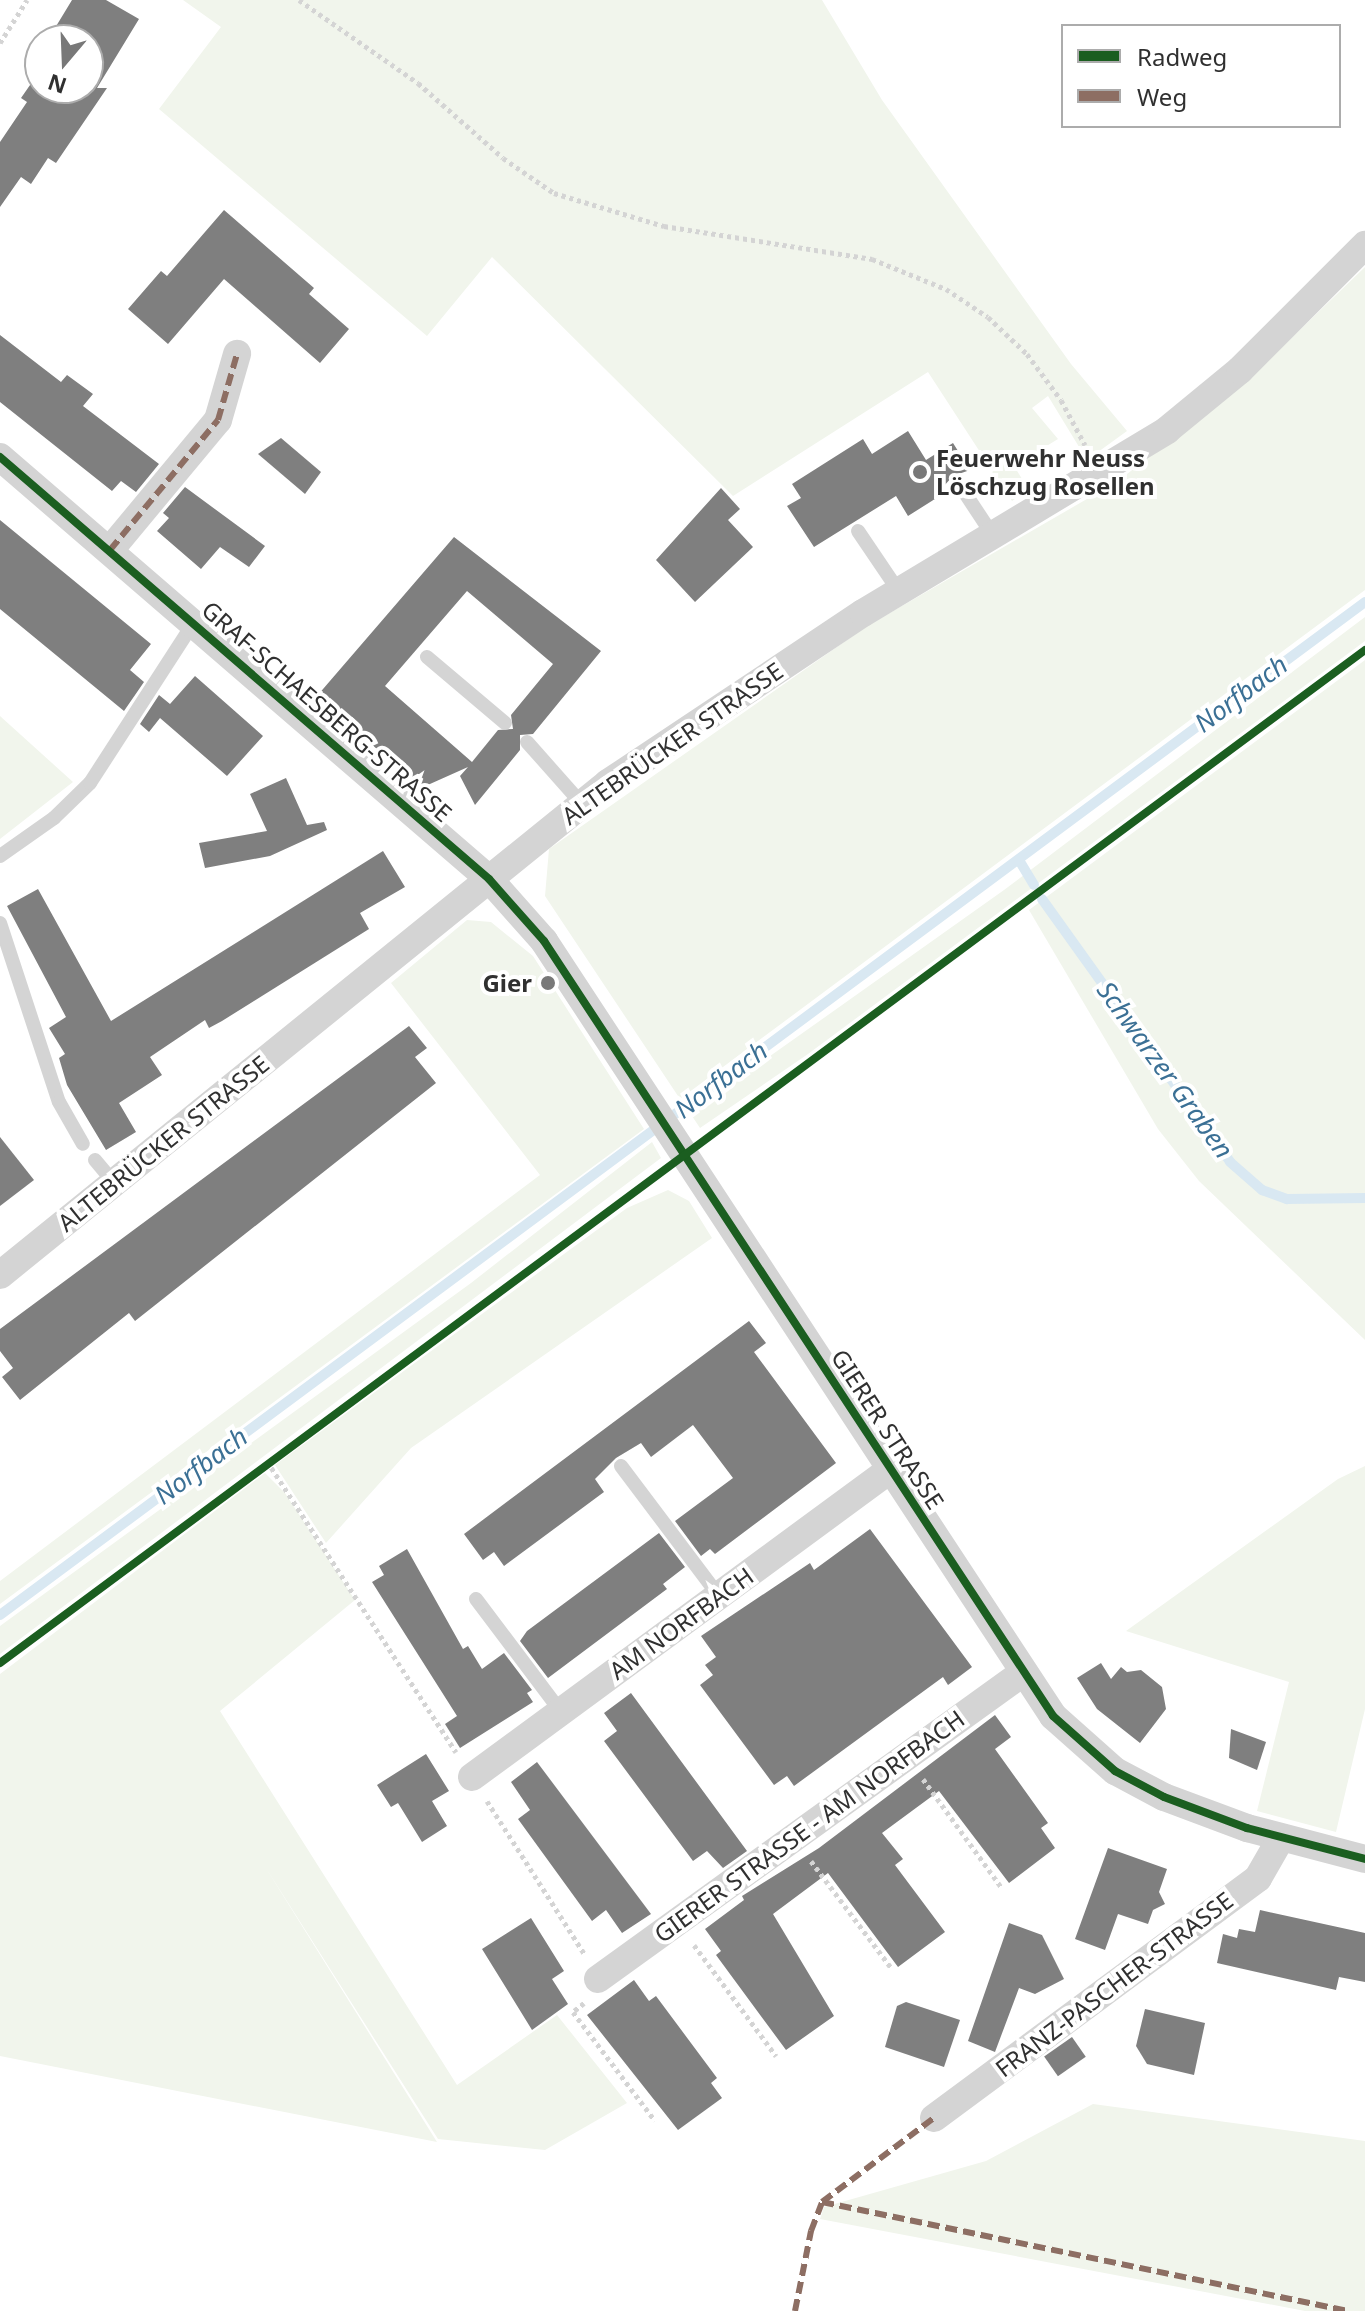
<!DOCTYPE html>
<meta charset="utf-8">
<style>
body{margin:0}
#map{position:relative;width:1365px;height:2311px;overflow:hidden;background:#fff;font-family:"Noto Sans",sans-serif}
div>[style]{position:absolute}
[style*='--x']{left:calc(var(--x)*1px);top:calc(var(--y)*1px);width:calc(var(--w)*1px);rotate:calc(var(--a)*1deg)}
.green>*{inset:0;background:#f1f5ec}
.stream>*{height:10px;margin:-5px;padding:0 5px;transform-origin:5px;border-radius:5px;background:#d9e8f2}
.building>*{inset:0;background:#7f7f7f;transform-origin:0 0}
.path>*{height:5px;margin-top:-2.5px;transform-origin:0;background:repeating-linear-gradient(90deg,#d4d4d4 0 4px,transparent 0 8px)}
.service>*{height:14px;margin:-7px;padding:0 7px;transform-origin:7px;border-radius:7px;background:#d4d4d4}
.minor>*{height:28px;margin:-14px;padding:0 14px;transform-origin:14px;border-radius:14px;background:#d4d4d4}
.quiet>*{height:6px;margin-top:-3px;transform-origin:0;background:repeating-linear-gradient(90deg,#8d6e63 0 12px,transparent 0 18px)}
.cycleway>*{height:8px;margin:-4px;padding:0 4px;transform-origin:4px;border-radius:4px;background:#1b5e20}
.dots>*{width:22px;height:22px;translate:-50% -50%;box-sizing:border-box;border:4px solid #fff;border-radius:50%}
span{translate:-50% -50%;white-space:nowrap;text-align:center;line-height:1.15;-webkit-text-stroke:8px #fff;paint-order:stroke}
.poi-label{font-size:24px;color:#303030;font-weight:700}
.left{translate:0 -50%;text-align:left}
.right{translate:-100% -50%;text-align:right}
.street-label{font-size:24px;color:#303030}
.water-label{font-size:26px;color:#3b7095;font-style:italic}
.legend{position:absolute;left:1061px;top:24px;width:280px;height:104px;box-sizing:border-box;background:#fff;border:2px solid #acacac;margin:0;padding:10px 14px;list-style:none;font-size:24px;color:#303030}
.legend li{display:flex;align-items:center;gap:16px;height:40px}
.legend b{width:40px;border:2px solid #acacac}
.north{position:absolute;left:24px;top:24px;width:80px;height:80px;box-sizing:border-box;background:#fff;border:2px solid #acacac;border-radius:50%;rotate:199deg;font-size:22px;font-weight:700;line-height:32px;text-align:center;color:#303030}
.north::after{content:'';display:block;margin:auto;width:28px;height:36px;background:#787878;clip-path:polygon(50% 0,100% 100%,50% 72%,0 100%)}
</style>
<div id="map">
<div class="green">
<i style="clip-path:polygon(183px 0,822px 0,882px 100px,1071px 364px,1127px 431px,1087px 460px,1048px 396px,1032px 408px,1058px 439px,1014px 466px,1029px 490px,1012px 501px,1003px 487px,995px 491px,987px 478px,993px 472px,928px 372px,733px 496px,492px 257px,427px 336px,159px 109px,221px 27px)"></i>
<i style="clip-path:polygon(1365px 267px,1365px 590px,680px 1099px,545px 896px,549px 849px,864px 628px,1118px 481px,1247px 381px)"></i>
<i style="clip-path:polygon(1365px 617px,1365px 641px,808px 1054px,700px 1128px,690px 1113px,1004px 890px)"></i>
<i style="clip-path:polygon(1365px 660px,1365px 1340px,1199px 1181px,1158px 1129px,1029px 910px)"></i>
<i style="clip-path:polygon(0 716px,73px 782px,0 839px)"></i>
<i style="clip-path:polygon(467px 920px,491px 922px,533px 956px,644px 1129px,0 1604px,0 1581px,540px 1175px,391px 983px)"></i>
<i style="clip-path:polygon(652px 1142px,661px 1158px,0 1654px,0 1626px,471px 1283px)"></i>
<i style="clip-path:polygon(668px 1190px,689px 1201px,712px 1238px,411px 1448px,326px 1543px,275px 1465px,627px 1208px)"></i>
<i style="clip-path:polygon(1365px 1466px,1365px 1709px,1336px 1832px,1257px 1811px,1289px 1682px,1126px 1631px,1338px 1479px)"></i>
<i style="clip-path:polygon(265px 1473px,285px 1493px,355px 1600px,220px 1711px,457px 2085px,557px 2015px,627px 2103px,545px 2150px,438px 2139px,264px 1865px,437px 2142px,0 2056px,0 1674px)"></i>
<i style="clip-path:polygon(1093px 2104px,1365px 2141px,1365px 2311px,1305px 2311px,820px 2219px,824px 2207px,986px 2161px)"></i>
</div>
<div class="stream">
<i style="--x:1019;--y:860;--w:29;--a:59"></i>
<i style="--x:1042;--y:899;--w:323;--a:54.4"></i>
<i style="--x:1230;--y:1162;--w:43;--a:41.2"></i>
<i style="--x:1262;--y:1190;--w:27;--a:20"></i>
<i style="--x:1287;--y:1199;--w:78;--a:-0.7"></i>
<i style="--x:0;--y:1615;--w:1700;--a:-36.58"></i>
</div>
<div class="building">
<i style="clip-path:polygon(72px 0,106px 0,139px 19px,97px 88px,107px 88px,56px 163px,48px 158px,31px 184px,21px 177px,0 207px,0 142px,27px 102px,21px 98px,37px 75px,40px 88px,88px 88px,88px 40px,74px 40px,55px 28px)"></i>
<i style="clip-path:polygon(224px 210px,314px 288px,309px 294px,349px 329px,320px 363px,224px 279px,168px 344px,128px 309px,161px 271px,167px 276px)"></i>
<i style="clip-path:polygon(0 335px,61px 382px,67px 375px,93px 394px,83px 406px,159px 464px,136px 492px,121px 481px,112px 491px,0 402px)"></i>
<i style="clip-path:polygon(908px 431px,926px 460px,953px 443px,970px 470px,953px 476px,943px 487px,946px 492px,908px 516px,896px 496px,814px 547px,787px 506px,801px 498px,792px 484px,863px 439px,872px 454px)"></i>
<i style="clip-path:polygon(281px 438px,321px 472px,305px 494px,258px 454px)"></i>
<i style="clip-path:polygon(185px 487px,265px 546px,249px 567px,220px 547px,201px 569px,157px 531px,169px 518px,163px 513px)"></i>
<i style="clip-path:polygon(721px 488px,740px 509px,728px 520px,753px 547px,695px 602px,656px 560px)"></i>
<i style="clip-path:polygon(0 520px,151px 644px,130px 670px,144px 682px,124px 711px,0 609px)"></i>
<i style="clip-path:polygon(evenodd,454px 537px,601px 651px,533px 734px,520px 735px,520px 750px,475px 805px,460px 776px,468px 767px,421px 788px,317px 696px,454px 537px,467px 591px,553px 664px,511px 715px,513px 729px,498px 730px,472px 762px,385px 686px,467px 591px)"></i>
<i style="clip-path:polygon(195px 676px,263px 736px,227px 776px,160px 718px,149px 732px,140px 724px,159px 695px,170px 704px)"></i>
<i style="clip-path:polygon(286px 778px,307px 825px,324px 822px,327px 830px,270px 856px,205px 868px,199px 843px,267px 831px,250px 794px)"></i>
<i style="clip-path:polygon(383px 851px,405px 887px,360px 913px,369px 929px,222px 1021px,209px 1028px,205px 1020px,150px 1057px,162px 1075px,119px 1103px,136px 1132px,106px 1150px,67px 1085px,59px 1058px,65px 1054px,49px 1028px,66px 1017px,7px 906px,38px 889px,111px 1021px)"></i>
<i style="clip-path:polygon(409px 1026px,427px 1048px,415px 1057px,436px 1083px,135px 1321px,129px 1313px,20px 1400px,2px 1377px,13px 1368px,0 1351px,0 1329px)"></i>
<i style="clip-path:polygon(0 1137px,34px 1180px,0 1206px)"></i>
<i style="clip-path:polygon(749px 1321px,766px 1343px,754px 1352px,836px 1463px,715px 1554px,710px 1549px,701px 1556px,675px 1521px,733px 1478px,693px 1425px,651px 1457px,641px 1443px,616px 1458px,595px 1479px,604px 1492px,504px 1566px,494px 1552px,483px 1560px,464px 1534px)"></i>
<i style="clip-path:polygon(870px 1529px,972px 1667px,948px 1685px,943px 1677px,794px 1786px,787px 1776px,774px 1785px,700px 1685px,713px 1675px,705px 1665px,716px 1657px,701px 1636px,810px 1563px,814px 1570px)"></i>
<i style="clip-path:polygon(659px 1533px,685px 1567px,663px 1584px,667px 1589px,548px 1678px,520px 1641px,527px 1631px)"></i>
<i style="clip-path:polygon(407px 1549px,463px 1649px,468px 1646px,482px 1669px,504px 1653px,532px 1690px,527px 1693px,533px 1702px,460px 1748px,445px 1724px,457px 1716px,372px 1582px,384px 1575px,379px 1566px)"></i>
<i style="clip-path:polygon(1101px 1663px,1111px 1679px,1121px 1667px,1127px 1672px,1141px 1670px,1162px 1687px,1166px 1709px,1140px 1743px,1097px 1709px,1077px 1678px)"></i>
<i style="clip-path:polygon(631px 1693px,747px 1851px,723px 1868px,707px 1851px,693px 1861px,604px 1741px,617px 1731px,604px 1713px)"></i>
<i style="clip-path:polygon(995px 1715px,1011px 1737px,995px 1749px,1048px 1823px,1041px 1828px,1055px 1848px,1009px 1883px,939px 1791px,882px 1833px,903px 1859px,895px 1865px,945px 1932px,898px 1967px,828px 1873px,773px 1914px,834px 2016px,786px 2050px,716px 1955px,721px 1951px,705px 1929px,744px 1900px,742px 1896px,819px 1848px)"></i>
<i style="clip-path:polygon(1231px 1729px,1266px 1742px,1257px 1770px,1229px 1758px)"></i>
<i style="clip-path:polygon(426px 1754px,449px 1791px,432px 1801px,447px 1826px,422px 1842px,398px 1803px,391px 1807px,377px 1785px)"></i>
<i style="clip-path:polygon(537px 1762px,651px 1914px,622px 1933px,606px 1910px,592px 1921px,518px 1819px,530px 1810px,511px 1782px)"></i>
<i style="clip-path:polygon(1108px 1848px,1167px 1869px,1159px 1892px,1165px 1904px,1153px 1910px,1148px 1924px,1118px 1914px,1105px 1950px,1075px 1939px)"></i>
<i style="clip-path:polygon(1260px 1910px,1365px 1933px,1365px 1982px,1339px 1977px,1336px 1990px,1217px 1963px,1223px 1934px,1237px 1938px,1239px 1929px,1255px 1932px)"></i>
<i style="clip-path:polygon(531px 1918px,564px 1971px,552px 1979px,568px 2004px,532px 2030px,482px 1949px)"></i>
<i style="clip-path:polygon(1009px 1923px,1042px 1935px,1064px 1979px,1035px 1994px,1019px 1988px,995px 2052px,968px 2041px)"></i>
<i style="clip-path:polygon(634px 1980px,649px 2001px,656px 1996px,717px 2078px,711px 2083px,722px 2098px,678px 2130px,587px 2015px)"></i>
<i style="clip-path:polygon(906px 2002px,960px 2020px,944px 2067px,885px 2047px,897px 2006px)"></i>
<i style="clip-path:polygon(1145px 2009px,1205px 2023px,1194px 2075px,1147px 2064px,1136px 2046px)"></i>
<i style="left:1072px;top:2037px;width:24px;height:34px;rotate:55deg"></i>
</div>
<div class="path">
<i style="--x:299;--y:0;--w:145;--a:34.9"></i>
<i style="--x:418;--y:83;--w:113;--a:41.4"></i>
<i style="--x:503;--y:158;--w:62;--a:34.5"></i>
<i style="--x:554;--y:193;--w:115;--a:16.7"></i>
<i style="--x:664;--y:226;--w:211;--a:9"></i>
<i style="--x:872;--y:259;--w:80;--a:22.1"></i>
<i style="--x:946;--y:289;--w:50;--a:33.7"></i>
<i style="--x:988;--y:317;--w:54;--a:43.5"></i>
<i style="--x:1027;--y:354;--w:57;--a:53.5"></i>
<i style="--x:1061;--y:400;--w:51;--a:61.9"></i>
<i style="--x:0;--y:43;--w:51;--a:-57.9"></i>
<i style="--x:267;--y:1461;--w:347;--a:57"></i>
<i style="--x:923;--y:1779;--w:135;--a:54.1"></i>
<i style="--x:487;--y:1801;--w:183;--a:57.5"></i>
<i style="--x:811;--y:1861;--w:135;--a:53.1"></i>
<i style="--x:694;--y:1945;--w:138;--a:53.5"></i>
<i style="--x:584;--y:2003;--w:14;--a:141"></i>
<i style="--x:573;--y:2012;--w:136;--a:53"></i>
</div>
<div class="service">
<i style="--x:959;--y:484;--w:64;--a:56.6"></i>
<i style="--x:858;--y:531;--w:75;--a:55.9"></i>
<i style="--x:427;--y:657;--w:102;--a:40.2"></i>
<i style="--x:527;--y:742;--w:83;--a:48.4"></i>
<i style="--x:0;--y:856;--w:66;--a:-35.1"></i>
<i style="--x:54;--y:818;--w:50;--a:-44.2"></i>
<i style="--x:90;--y:783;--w:192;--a:-57.1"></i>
<i style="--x:0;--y:923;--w:188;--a:71.8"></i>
<i style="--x:59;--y:1102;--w:48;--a:60.3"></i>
<i style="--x:95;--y:1160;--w:30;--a:50"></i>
<i style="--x:621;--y:1466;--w:163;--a:53"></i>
<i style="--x:476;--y:1599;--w:141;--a:53"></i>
</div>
<div class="minor">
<i style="--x:0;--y:457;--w:646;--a:40.79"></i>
<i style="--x:489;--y:879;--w:83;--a:48.4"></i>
<i style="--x:544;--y:941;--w:927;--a:56.7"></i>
<i style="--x:1053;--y:1716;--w:83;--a:41.6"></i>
<i style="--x:1115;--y:1771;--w:55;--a:28"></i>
<i style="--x:1164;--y:1797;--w:89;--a:20.5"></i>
<i style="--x:1247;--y:1828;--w:122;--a:14.7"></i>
<i style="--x:110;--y:550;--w:169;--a:-50.3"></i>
<i style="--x:218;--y:420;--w:69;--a:-73.9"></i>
<i style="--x:0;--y:1275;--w:782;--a:-38.98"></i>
<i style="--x:608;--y:783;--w:306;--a:-33.7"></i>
<i style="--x:863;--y:613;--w:355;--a:-31"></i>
<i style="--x:1167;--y:430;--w:94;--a:-39.4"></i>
<i style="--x:1240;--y:370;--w:177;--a:-45"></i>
<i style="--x:472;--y:1777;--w:520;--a:-36.32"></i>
<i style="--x:598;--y:1979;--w:521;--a:-35.79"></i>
<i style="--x:934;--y:2118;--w:403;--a:-36.5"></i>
<i style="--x:1258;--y:1878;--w:46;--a:-60.1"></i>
</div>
<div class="quiet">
<i style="--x:110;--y:550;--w:169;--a:-50.3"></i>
<i style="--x:218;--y:420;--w:69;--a:-73.9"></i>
<i style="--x:822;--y:2202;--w:537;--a:11.71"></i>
<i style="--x:795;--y:2311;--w:82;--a:-78.7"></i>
<i style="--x:811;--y:2231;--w:31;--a:-69"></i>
<i style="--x:822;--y:2202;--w:140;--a:-36.9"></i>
</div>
<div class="cycleway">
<i style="--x:0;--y:457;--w:646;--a:40.79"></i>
<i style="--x:489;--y:879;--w:83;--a:48.4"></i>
<i style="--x:544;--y:941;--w:927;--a:56.7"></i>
<i style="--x:1053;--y:1716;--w:83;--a:41.6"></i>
<i style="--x:1115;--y:1771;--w:55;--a:28"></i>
<i style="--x:1164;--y:1797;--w:89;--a:20.5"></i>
<i style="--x:1247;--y:1828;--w:122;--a:14.7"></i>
<i style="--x:0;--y:1663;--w:1700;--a:-36.58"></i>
</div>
<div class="dots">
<i style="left:920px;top:472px;background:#787878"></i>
<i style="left:548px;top:983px;background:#787878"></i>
</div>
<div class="poi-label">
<span class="left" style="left:936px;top:472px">Feuerwehr Neuss<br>Löschzug Rosellen</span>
<span class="right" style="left:532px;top:983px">Gier</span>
</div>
<div class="street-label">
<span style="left:327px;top:711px;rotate:41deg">GRAF-SCHAESBERG-STRASSE</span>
<span style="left:672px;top:743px;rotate:-35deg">ALTEBRÜCKER STRASSE</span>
<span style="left:163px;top:1143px;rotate:-39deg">ALTEBRÜCKER STRASSE</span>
<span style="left:888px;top:1429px;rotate:57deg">GIERER STRASSE</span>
<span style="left:681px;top:1623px;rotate:-36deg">AM NORFBACH</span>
<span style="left:809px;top:1826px;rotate:-36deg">GIERER STRASSE - AM NORFBACH</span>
<span style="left:1114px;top:1984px;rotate:-37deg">FRANZ-PASCHER-STRASSE</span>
</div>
<div class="water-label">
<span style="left:1241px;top:694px;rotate:-37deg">Norfbach</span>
<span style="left:1165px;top:1070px;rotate:54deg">Schwarzer Graben</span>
<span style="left:721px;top:1080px;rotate:-37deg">Norfbach</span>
<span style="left:201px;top:1466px;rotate:-37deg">Norfbach</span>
</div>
<ul class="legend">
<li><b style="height:10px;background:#1b5e20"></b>Radweg</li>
<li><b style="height:10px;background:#8d6e63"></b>Weg</li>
</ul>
<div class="north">N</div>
</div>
